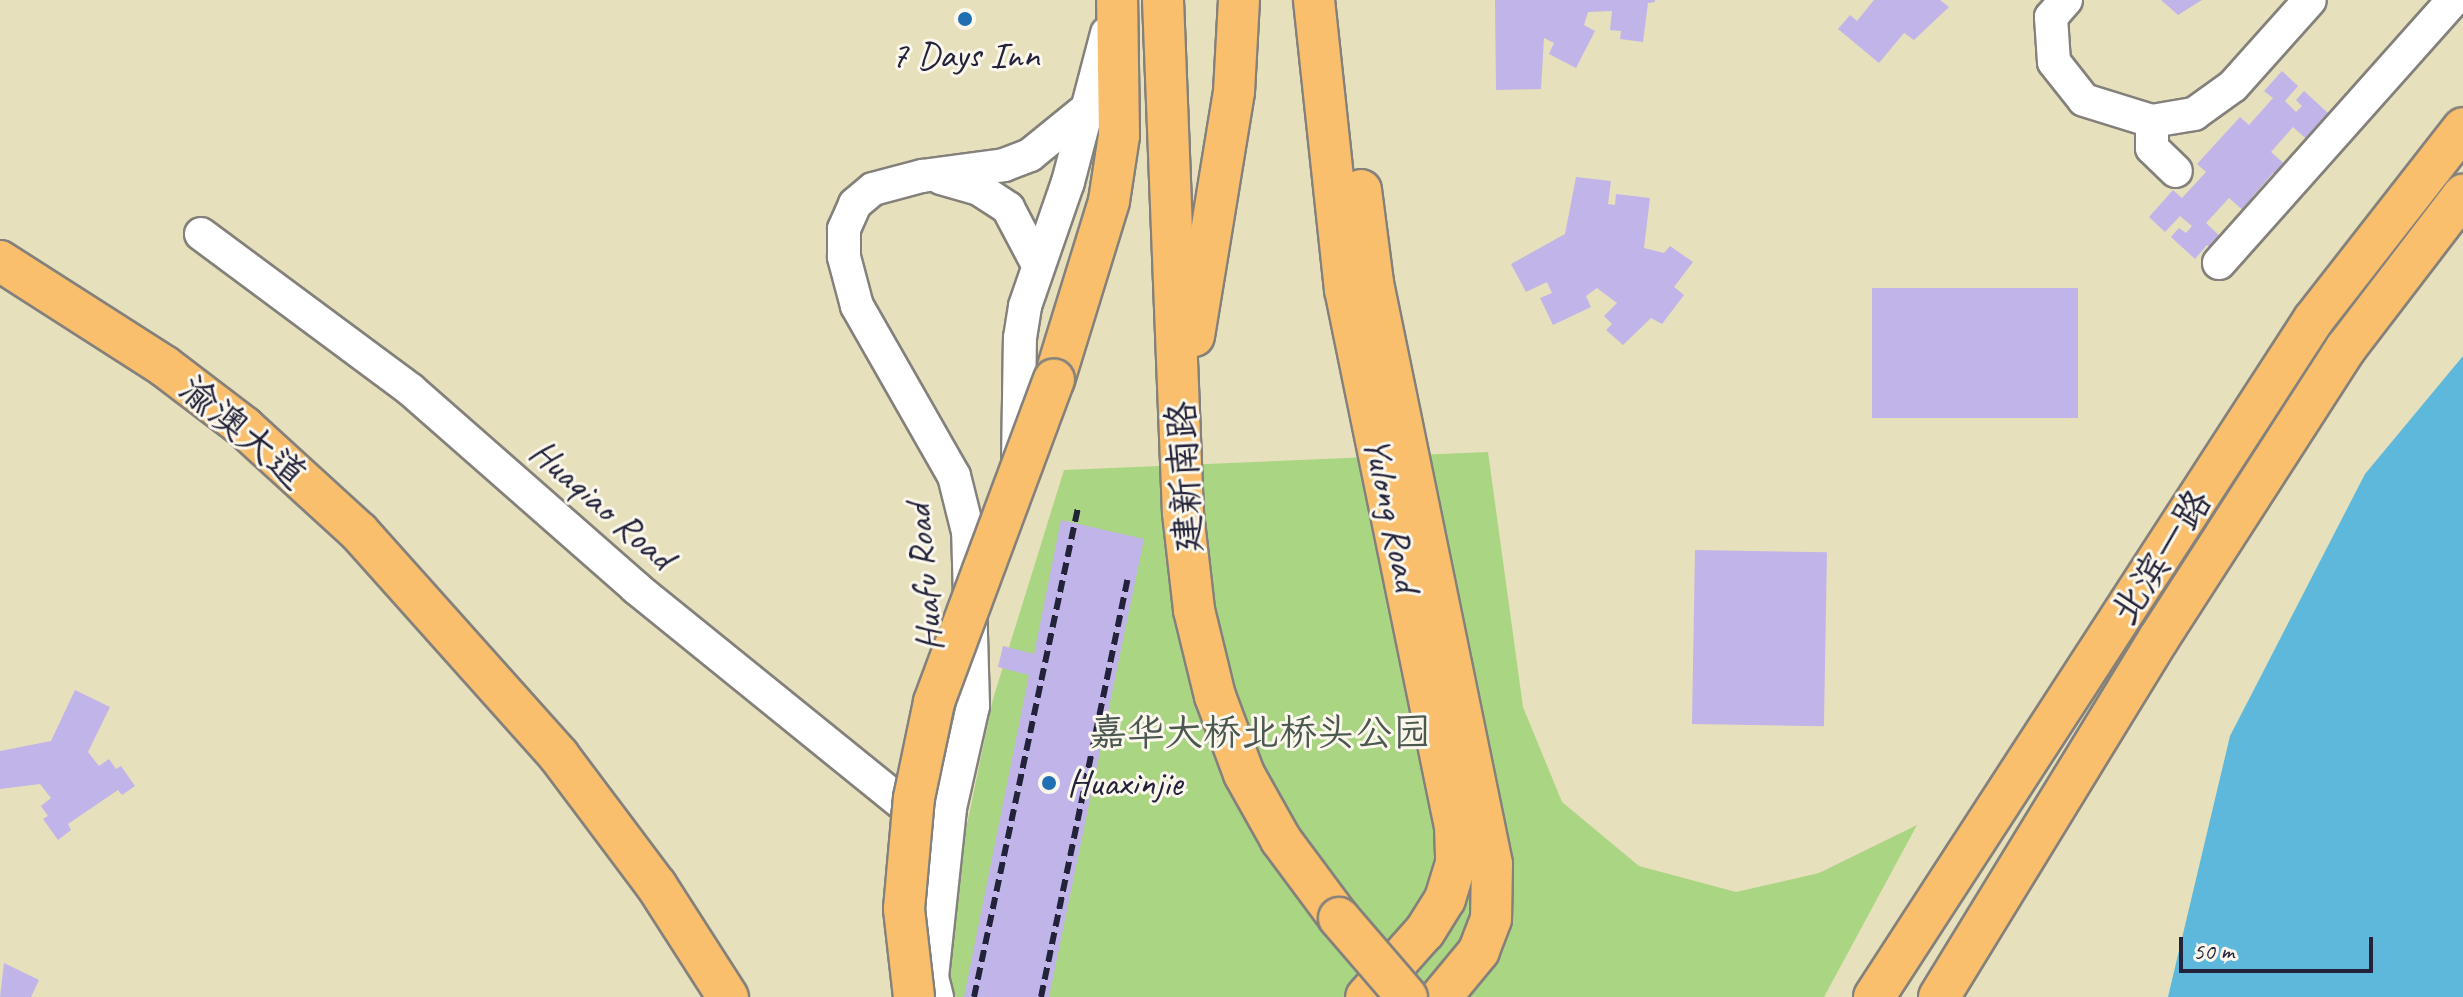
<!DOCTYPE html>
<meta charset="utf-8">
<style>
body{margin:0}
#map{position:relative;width:2463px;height:997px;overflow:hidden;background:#e7e0bc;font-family:Caveat,"LXGW WenKai TC",sans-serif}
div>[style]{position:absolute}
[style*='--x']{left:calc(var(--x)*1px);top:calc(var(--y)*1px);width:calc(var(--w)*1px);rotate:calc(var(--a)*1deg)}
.green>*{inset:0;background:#aad582}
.water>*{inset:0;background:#5db8db}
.building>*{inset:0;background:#c1b4e9;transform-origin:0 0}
.roads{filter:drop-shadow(2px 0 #84817c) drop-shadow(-2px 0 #84817c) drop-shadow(0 2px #84817c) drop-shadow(0 -2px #84817c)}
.minor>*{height:32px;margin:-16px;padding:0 16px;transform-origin:16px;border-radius:16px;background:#fff}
.major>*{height:40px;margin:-20px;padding:0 20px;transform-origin:20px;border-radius:20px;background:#f9bf6d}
.rail>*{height:6px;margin-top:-3px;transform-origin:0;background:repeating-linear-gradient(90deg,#22223b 0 12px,transparent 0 18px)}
.bridges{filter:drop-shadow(2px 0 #84817c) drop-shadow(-2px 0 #84817c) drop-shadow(0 2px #84817c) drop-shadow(0 -2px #84817c)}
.major-bridge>*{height:40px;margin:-20px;padding:0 20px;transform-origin:20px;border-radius:20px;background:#f9bf6d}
.dots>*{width:22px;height:22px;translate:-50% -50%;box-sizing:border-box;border:4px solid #fbf7ec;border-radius:50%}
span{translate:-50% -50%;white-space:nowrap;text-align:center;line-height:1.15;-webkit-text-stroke:6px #fbf7ec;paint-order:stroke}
.poi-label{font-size:38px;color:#22223b}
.left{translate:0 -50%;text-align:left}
.street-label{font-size:38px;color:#22223b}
.park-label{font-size:38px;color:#4b5850}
.scale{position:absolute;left:2179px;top:937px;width:194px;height:36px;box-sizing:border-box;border:4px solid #22223b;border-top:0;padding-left:10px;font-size:24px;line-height:28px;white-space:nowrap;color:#22223b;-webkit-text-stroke:6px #fbf7ec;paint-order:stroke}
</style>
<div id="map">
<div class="green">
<i style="clip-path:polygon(1488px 452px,1523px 707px,1562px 802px,1639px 866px,1736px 892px,1819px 873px,1917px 825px,1824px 997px,951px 997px,947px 983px,964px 839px,993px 699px,1064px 470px)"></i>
</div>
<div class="water">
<i style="clip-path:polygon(2463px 356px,2463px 997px,2168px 997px,2230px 736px,2365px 474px)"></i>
</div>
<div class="building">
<i style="clip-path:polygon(1495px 0,1655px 0,1655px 2px,1648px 3px,1643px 42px,1620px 39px,1621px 31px,1610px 30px,1612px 11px,1588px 12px,1584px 25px,1595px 31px,1576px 68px,1549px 54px,1554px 43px,1544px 38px,1541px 89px,1496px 90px)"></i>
<i style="clip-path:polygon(1874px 0,1940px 0,1949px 7px,1914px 40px,1904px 33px,1879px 63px,1838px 29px,1850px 15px,1857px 21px)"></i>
<i style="clip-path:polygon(2161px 0,2202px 0,2178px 15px)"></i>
<i style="clip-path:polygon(2282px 71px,2298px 86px,2285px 101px,2296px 112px,2302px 106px,2296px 100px,2304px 91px,2328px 113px,2319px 123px,2325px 129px,2312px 144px,2293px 127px,2271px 152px,2289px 168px,2279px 179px,2273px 173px,2252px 197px,2258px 203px,2247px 214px,2229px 198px,2206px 223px,2224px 240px,2214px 251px,2207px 245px,2195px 259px,2171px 237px,2179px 228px,2186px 233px,2192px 226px,2180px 216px,2165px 232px,2149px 217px,2173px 190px,2182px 198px,2206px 172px,2197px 164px,2240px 117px,2249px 125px,2273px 98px,2264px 91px)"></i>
<i style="clip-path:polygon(1576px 177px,1611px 181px,1608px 204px,1615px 205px,1616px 194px,1650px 198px,1644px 248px,1664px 253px,1670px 246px,1693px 262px,1674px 287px,1684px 295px,1662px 324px,1651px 318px,1623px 345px,1606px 330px,1612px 324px,1604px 316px,1617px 303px,1597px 288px,1586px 296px,1591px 307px,1553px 325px,1540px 298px,1552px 293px,1547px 282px,1526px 292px,1511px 264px,1565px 234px)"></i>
<i style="left:1872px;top:288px;width:206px;height:130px"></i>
<i style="clip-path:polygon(1061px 520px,1144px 539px,1049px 997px,964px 997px,1029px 675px,998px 667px,1003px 646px,1034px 654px)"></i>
<i style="left:1695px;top:550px;width:132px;height:174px;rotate:1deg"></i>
<i style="clip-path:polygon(75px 690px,110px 707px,88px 752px,99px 766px,109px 759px,116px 769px,121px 766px,135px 786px,122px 795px,118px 790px,68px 824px,71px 830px,58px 840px,43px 819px,48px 816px,41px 806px,51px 798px,40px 784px,0 789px,0 751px,51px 741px)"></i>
<i style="clip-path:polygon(4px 963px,39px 980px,31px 997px,0 997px)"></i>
</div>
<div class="roads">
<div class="minor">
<i style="--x:2066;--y:0;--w:23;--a:131"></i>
<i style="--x:2051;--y:17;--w:45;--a:86.2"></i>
<i style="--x:2054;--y:62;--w:48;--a:51.7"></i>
<i style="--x:2084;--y:100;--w:71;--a:17.2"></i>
<i style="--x:2152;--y:121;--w:43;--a:-9.5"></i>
<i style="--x:2194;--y:114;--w:48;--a:-35.7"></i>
<i style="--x:2233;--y:86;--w:115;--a:-48.2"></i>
<i style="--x:2152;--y:121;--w:27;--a:90"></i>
<i style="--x:2152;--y:148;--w:33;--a:44"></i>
<i style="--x:941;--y:178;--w:40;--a:16"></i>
<i style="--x:979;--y:189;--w:35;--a:33"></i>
<i style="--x:1008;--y:208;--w:62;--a:62.2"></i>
<i style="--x:201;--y:234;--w:262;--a:36.6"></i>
<i style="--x:411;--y:390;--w:300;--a:41.3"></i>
<i style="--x:636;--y:588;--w:373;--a:39"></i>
<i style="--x:2219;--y:263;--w:352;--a:-48.3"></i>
<i style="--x:1018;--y:462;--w:124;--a:-89.1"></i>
<i style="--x:1020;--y:338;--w:32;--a:-81"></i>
<i style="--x:1025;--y:306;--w:131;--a:-70.9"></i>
<i style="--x:1068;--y:182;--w:154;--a:-75.3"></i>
<i style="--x:937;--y:997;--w:21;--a:-104"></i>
<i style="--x:932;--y:977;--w:170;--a:-83.9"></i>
<i style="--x:950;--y:808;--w:105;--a:-77.3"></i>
<i style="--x:973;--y:706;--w:174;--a:-91.6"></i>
<i style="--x:968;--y:532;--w:58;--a:-104"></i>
<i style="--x:954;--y:476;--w:196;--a:-119.7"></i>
<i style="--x:857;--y:306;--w:51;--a:-104.9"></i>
<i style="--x:844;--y:257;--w:28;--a:-90"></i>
<i style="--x:844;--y:229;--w:27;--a:-66"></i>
<i style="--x:855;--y:204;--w:23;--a:-40"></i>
<i style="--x:873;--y:189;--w:51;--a:-14.9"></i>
<i style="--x:922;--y:176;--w:83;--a:-7.6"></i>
<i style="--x:1004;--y:165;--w:28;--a:-21"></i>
<i style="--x:1030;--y:155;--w:77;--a:-39.2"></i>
</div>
<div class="major">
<i style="--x:1163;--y:0;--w:513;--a:87.77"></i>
<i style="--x:1183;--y:513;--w:98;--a:83.5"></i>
<i style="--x:1194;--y:610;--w:89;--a:76.3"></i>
<i style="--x:1215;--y:696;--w:83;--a:69.6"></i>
<i style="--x:1244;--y:774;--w:76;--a:60.7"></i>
<i style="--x:1281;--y:840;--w:97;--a:53.4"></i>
<i style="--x:1314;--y:0;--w:291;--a:83.9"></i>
<i style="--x:1345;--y:289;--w:549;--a:78.44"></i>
<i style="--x:1455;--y:827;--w:36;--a:88"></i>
<i style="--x:1456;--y:863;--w:38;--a:107"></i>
<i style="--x:1445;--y:899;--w:39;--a:122"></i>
<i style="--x:1424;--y:932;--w:87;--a:131.7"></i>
<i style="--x:1361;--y:190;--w:94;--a:82.6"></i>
<i style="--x:1373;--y:283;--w:593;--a:78.42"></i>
<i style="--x:1492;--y:864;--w:55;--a:91"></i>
<i style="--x:1491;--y:919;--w:34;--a:111"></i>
<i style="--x:1479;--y:951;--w:60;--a:129.6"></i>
<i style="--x:0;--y:261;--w:195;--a:32.6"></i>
<i style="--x:164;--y:366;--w:101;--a:37.3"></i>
<i style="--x:244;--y:427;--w:156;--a:42.4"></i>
<i style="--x:359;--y:532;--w:300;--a:48.2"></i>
<i style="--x:559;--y:756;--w:161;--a:53.1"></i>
<i style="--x:656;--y:885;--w:133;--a:57.3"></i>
<i style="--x:1194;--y:336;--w:247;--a:-80.7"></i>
<i style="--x:1234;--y:92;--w:92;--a:-86.9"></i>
<i style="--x:1054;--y:380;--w:187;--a:-72.9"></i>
<i style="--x:1109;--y:201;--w:66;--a:-81.3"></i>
<i style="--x:1119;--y:136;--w:136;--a:-90.8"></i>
<i style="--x:1874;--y:997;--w:808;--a:-57.02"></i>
<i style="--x:2314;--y:319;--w:242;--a:-52"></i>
<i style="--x:1939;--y:997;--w:421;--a:-58.5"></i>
<i style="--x:2159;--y:638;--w:345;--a:-57.2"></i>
<i style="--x:2346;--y:348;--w:193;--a:-52.6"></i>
</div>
</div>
<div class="rail">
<i style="--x:974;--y:997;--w:499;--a:-78"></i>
<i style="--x:1041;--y:997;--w:426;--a:-78.3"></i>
</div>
<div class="bridges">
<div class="major-bridge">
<i style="--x:1339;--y:918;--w:104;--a:49.3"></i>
<i style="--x:914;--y:997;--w:89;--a:-96.5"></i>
<i style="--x:904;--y:909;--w:111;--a:-84.9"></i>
<i style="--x:914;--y:798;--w:98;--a:-78.2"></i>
<i style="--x:934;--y:702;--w:344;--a:-69.6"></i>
</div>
</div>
<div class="dots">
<i style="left:965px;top:19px;background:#1f6fb2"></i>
<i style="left:1049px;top:783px;background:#1f6fb2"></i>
</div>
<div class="poi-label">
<span style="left:965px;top:55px">7 Days Inn</span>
<span class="left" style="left:1067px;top:783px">Huaxinjie</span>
</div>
<div class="street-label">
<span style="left:243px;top:432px;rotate:40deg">渝澳大道</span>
<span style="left:1185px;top:477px;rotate:-93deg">建新南路</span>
<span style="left:602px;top:504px;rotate:41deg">Huaqiao Road</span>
<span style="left:1392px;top:514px;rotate:78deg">Yulong Road</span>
<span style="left:2161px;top:557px;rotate:-57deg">北滨一路</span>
<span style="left:924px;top:578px;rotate:-95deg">Huafu Road</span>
</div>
<div class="park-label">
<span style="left:1260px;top:733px">嘉华大桥北桥头公园</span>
</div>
<div class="scale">50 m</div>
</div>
